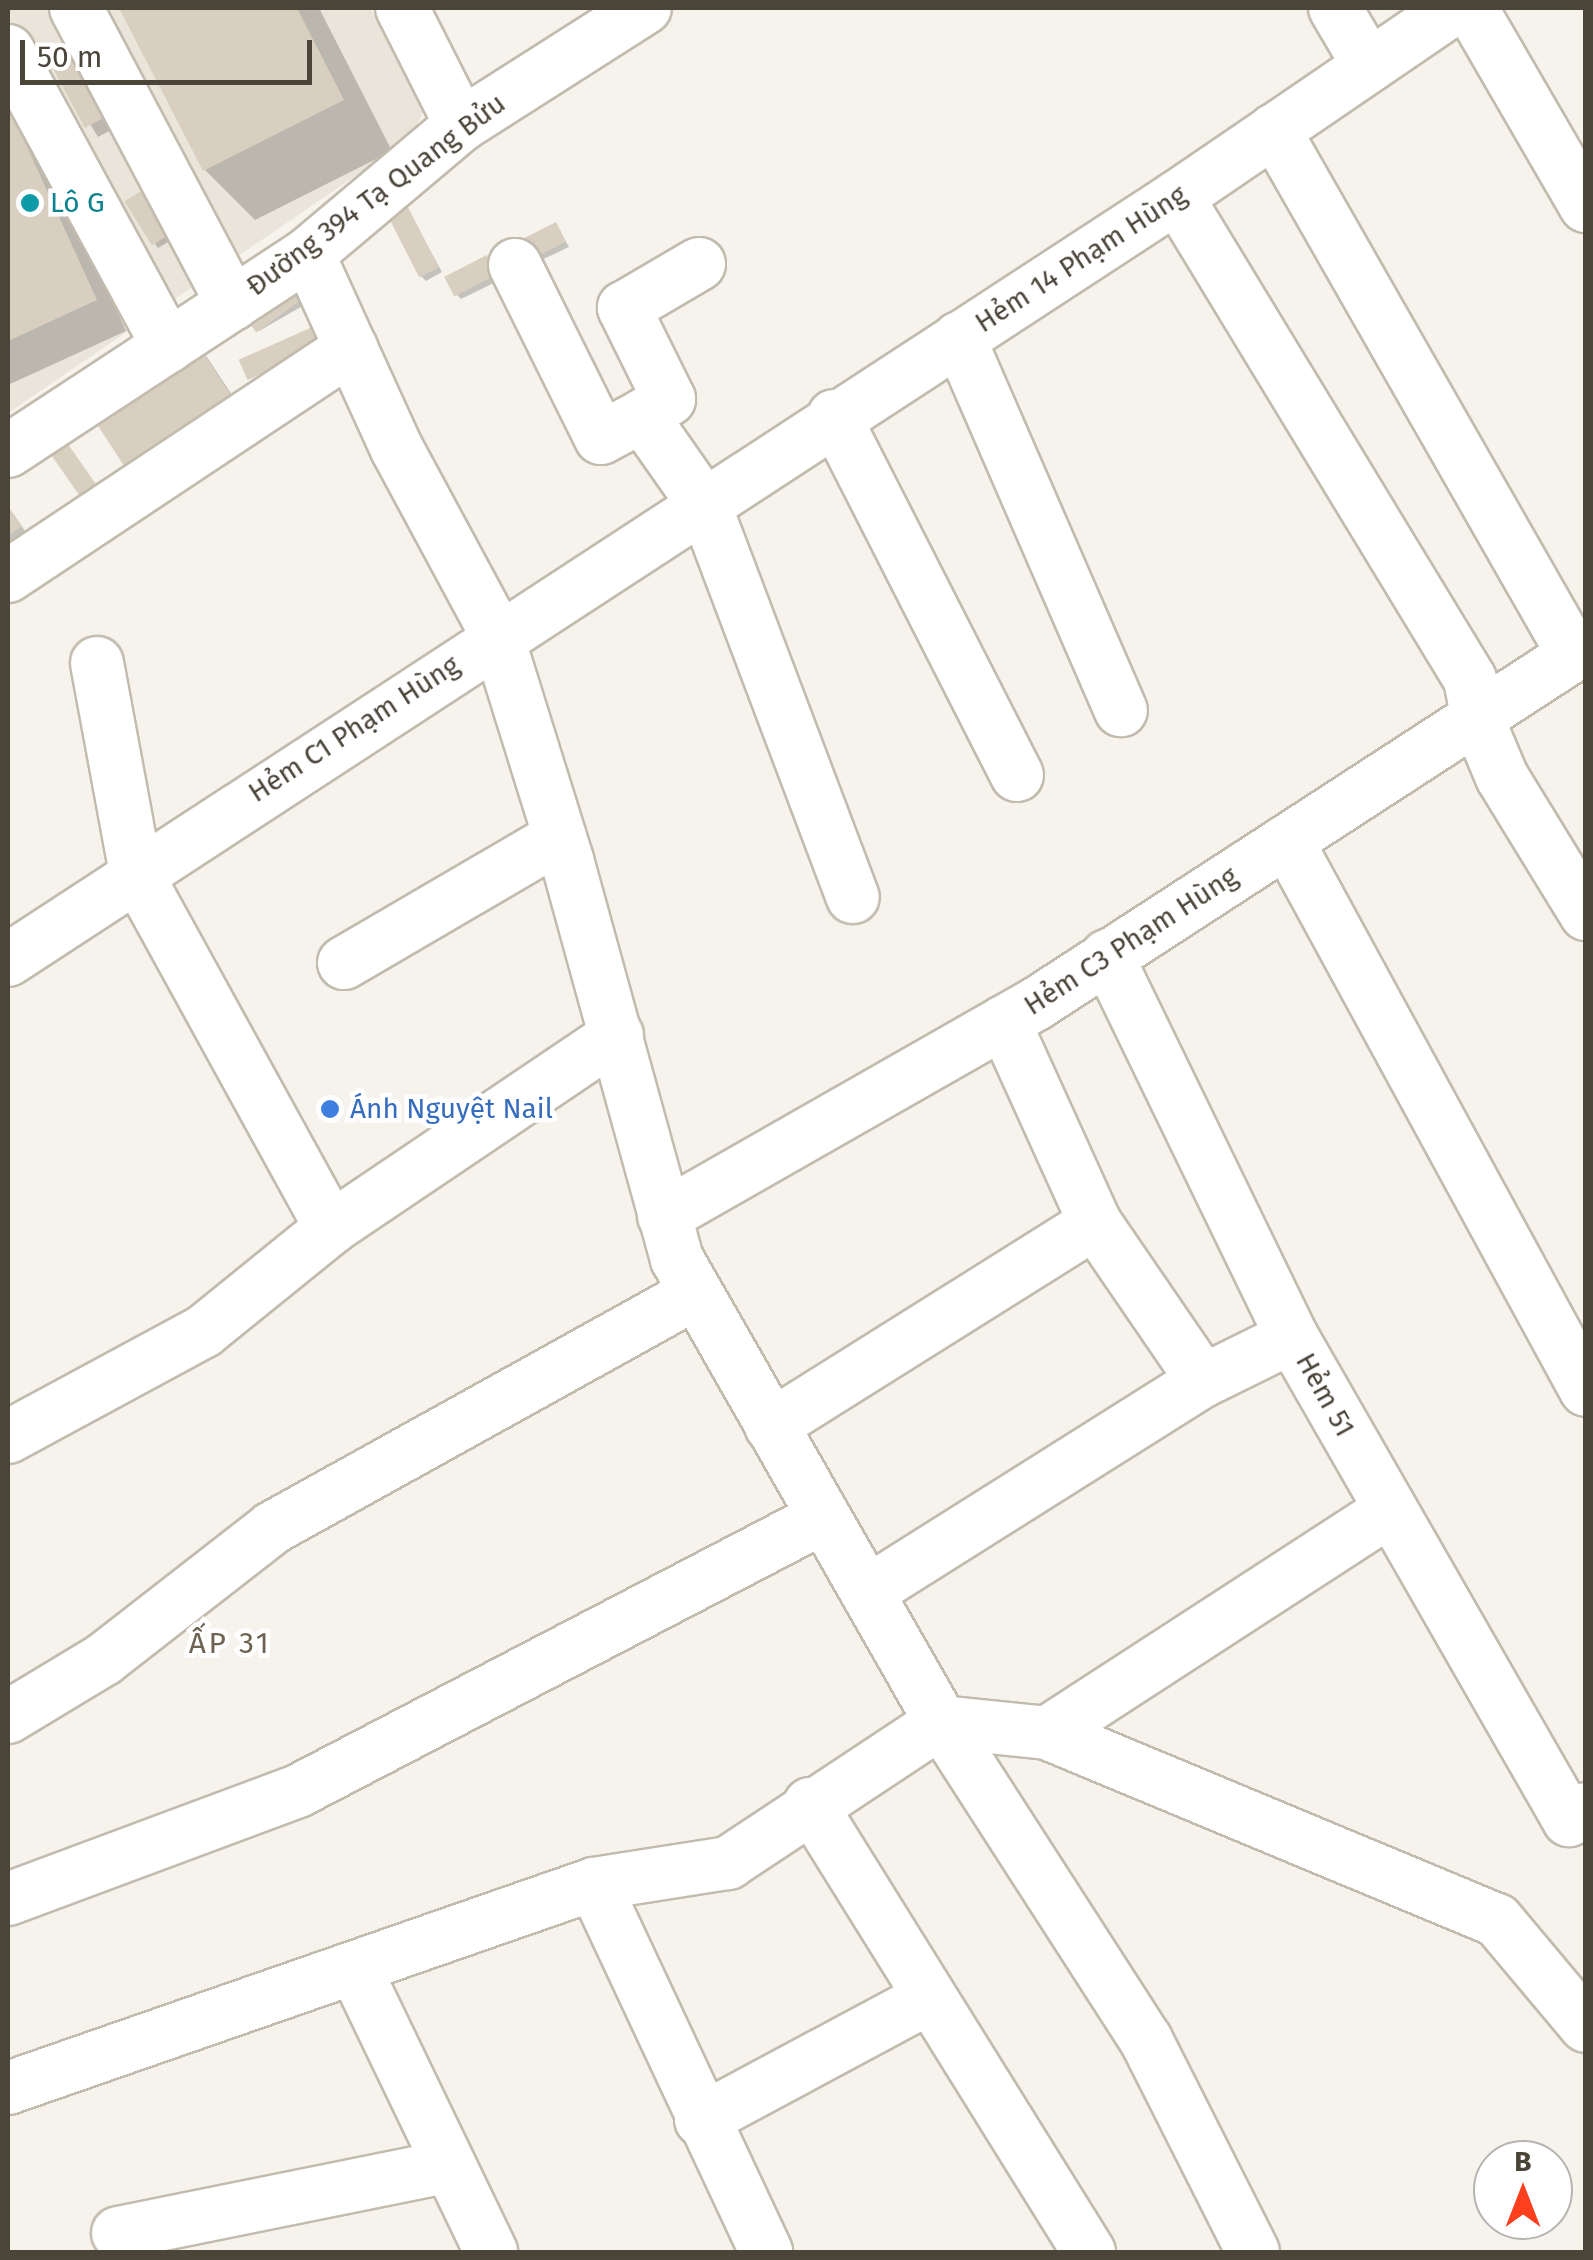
<!DOCTYPE html>
<meta charset="utf-8">
<style>
body{margin:0}
#map{position:relative;width:1593px;height:2260px;overflow:hidden;background:#f6f3ec;font-family:"Fira Sans",sans-serif}
div>[style]{position:absolute}
[style*='--x']{left:calc(var(--x)*1px);top:calc(var(--y)*1px);width:calc(var(--w)*1px);rotate:calc(var(--a)*1deg)}
.residential>*{inset:0;background:#eae5da}
.shadow>*{inset:0;background:#0003}
.building>*{inset:0;background:#d8cfc1;transform-origin:0 0}
.roads{filter:drop-shadow(2px 0 #c2bbae) drop-shadow(-2px 0 #c2bbae) drop-shadow(0 2px #c2bbae) drop-shadow(0 -2px #c2bbae)}
.minor>*{height:52px;margin:-26px;padding:0 26px;transform-origin:26px;border-radius:26px;background:#fff}
.dots>*{width:28px;height:28px;translate:-50% -50%;box-sizing:border-box;border:5px solid #fff;border-radius:50%}
span{translate:-50% -50%;white-space:nowrap;text-align:center;line-height:1.15;-webkit-text-stroke:9px #fff;paint-order:stroke}
.street-label{font-size:28px;color:#4b4439}
.culture-label{font-size:28px;color:#0d838f}
.left{translate:0 -50%;text-align:left}
.shop-label{font-size:28px;color:#366cbe}
.neighbourhood-label{font-size:30px;color:#6e6250;letter-spacing:2.5px}
.frame{position:absolute;inset:0;border:10px solid #4b4439;pointer-events:none}
.north{position:absolute;left:1473px;top:2140px;width:100px;height:100px;box-sizing:border-box;background:#fff;border:2px solid #b7b4b0;border-radius:50%;rotate:0deg;font-size:28px;font-weight:700;line-height:40px;text-align:center;color:#4b4439}
.north::after{content:'';display:block;margin:auto;width:35px;height:45px;background:#fc3f1d;clip-path:polygon(50% 0,100% 100%,50% 72%,0 100%)}
.scale{position:absolute;left:20px;top:40px;width:292px;height:45px;box-sizing:border-box;border:5px solid #4b4439;border-top:0;padding-left:12px;font-size:30px;line-height:35px;white-space:nowrap;color:#4b4439;-webkit-text-stroke:8px #fff;paint-order:stroke}
</style>
<div id="map">
<div class="residential">
<i style="clip-path:polygon(8px 8px,370px 8px,424px 110px,411px 138px,8px 413px)"></i>
</div>
<div class="shadow">
<i style="clip-path:polygon(122px 8px,319px 8px,392px 151px,255px 220px,205px 170px)"></i>
<i style="clip-path:polygon(57px 69px,122px 124px,98px 137px)"></i>
<i style="clip-path:polygon(8px 106px,35px 133px,126px 331px,8px 385px)"></i>
<i style="clip-path:polygon(127px 202px,180px 235px,158px 248px)"></i>
<i style="clip-path:polygon(408px 210px,442px 272px,426px 281px,421px 276px)"></i>
<i style="clip-path:polygon(556px 225px,569px 247px,533px 264px)"></i>
<i style="clip-path:polygon(491px 263px,500px 280px,461px 299px,456px 294px)"></i>
<i style="clip-path:polygon(297px 291px,306px 304px,259px 331px,254px 327px)"></i>
<i style="clip-path:polygon(203px 351px,242px 410px,220px 414px)"></i>
<i style="clip-path:polygon(8px 507px,25px 531px,11px 541px,8px 538px)"></i>
</div>
<div class="building">
<i style="clip-path:polygon(119px 8px,297px 8px,344px 100px,203px 171px)"></i>
<i style="left:81px;top:53px;width:68px;height:32px;rotate:62deg"></i>
<i style="clip-path:polygon(8px 105px,97px 300px,8px 341px)"></i>
<i style="left:149px;top:186px;width:52px;height:29px;rotate:58deg"></i>
<i style="left:408px;top:207px;width:68px;height:22px;rotate:63deg"></i>
<i style="left:556px;top:222px;width:22px;height:43px;rotate:63deg"></i>
<i style="left:487px;top:255px;width:22px;height:48px;rotate:63deg"></i>
<i style="left:292px;top:283px;width:19px;height:58px;rotate:54deg"></i>
<i style="left:319px;top:324px;width:22px;height:88px;rotate:66deg"></i>
<i style="left:193px;top:337px;width:73px;height:128px;rotate:57deg"></i>
<i style="left:56px;top:427px;width:71px;height:20px;rotate:55deg"></i>
<i style="clip-path:polygon(8px 506px,22px 526px,8px 536px)"></i>
</div>
<div class="roads">
<div class="minor">
<i style="--x:76;--y:8;--w:335;--a:62.1"></i>
<i style="--x:402;--y:8;--w:131;--a:63.2"></i>
<i style="--x:1335;--y:8;--w:67;--a:59.6"></i>
<i style="--x:1471;--y:8;--w:229;--a:59.9"></i>
<i style="--x:8;--y:51;--w:336;--a:61.5"></i>
<i style="--x:1274;--y:130;--w:605;--a:60.26"></i>
<i style="--x:1177;--y:197;--w:564;--a:58.71"></i>
<i style="--x:1470;--y:679;--w:42;--a:79"></i>
<i style="--x:1478;--y:720;--w:62;--a:67.2"></i>
<i style="--x:1502;--y:777;--w:161;--a:58.5"></i>
<i style="--x:308;--y:254;--w:214;--a:65.5"></i>
<i style="--x:397;--y:449;--w:211;--a:61.7"></i>
<i style="--x:497;--y:635;--w:236;--a:72.7"></i>
<i style="--x:567;--y:860;--w:414;--a:74.6"></i>
<i style="--x:677;--y:1259;--w:533;--a:60.31"></i>
<i style="--x:941;--y:1722;--w:378;--a:57.2"></i>
<i style="--x:1146;--y:2040;--w:237;--a:63.2"></i>
<i style="--x:515;--y:265;--w:193;--a:63.6"></i>
<i style="--x:601;--y:438;--w:47;--a:-28.2"></i>
<i style="--x:642;--y:416;--w:110;--a:55"></i>
<i style="--x:705;--y:506;--w:418;--a:69.3"></i>
<i style="--x:959;--y:338;--w:406;--a:66.5"></i>
<i style="--x:642;--y:416;--w:32;--a:-32"></i>
<i style="--x:669;--y:399;--w:102;--a:-116.3"></i>
<i style="--x:624;--y:308;--w:87;--a:-30.4"></i>
<i style="--x:834;--y:416;--w:403;--a:63"></i>
<i style="--x:8;--y:451;--w:359;--a:-33.3"></i>
<i style="--x:308;--y:254;--w:200;--a:-40.1"></i>
<i style="--x:461;--y:125;--w:218;--a:-32.5"></i>
<i style="--x:8;--y:576;--w:412;--a:-33.6"></i>
<i style="--x:97;--y:663;--w:214;--a:79.5"></i>
<i style="--x:136;--y:873;--w:405;--a:61.2"></i>
<i style="--x:1287;--y:841;--w:625;--a:61.43"></i>
<i style="--x:1107;--y:956;--w:424;--a:64.1"></i>
<i style="--x:1292;--y:1337;--w:557;--a:60.17"></i>
<i style="--x:1569;--y:1820;--w:20;--a:-33"></i>
<i style="--x:8;--y:960;--w:1396;--a:-33.13"></i>
<i style="--x:1177;--y:197;--w:335;--a:-34.3"></i>
<i style="--x:344;--y:963;--w:250;--a:-30.3"></i>
<i style="--x:1004;--y:1022;--w:221;--a:65.6"></i>
<i style="--x:1095;--y:1223;--w:191;--a:55.6"></i>
<i style="--x:664;--y:1216;--w:428;--a:-29.7"></i>
<i style="--x:1036;--y:1004;--w:656;--a:-32.99"></i>
<i style="--x:771;--y:1426;--w:382;--a:-32.1"></i>
<i style="--x:8;--y:1437;--w:223;--a:-28.4"></i>
<i style="--x:204;--y:1331;--w:164;--a:-39"></i>
<i style="--x:331;--y:1228;--w:345;--a:-34"></i>
<i style="--x:869;--y:1591;--w:395;--a:-32.2"></i>
<i style="--x:1203;--y:1381;--w:99;--a:-26.3"></i>
<i style="--x:8;--y:1717;--w:112;--a:-31.1"></i>
<i style="--x:104;--y:1659;--w:213;--a:-37.9"></i>
<i style="--x:272;--y:1528;--w:485;--a:-29"></i>
<i style="--x:1047;--y:1733;--w:409;--a:-33"></i>
<i style="--x:810;--y:1804;--w:528;--a:58.09"></i>
<i style="--x:594;--y:1884;--w:406;--a:64.9"></i>
<i style="--x:8;--y:1899;--w:309;--a:-20.4"></i>
<i style="--x:298;--y:1791;--w:593;--a:-27.52"></i>
<i style="--x:355;--y:1969;--w:314;--a:64.3"></i>
<i style="--x:8;--y:2088;--w:620;--a:-19.19"></i>
<i style="--x:594;--y:1884;--w:136;--a:-8.9"></i>
<i style="--x:728;--y:1863;--w:255;--a:-33.5"></i>
<i style="--x:941;--y:1722;--w:107;--a:5.9"></i>
<i style="--x:1047;--y:1733;--w:487;--a:22.6"></i>
<i style="--x:1497;--y:1920;--w:138;--a:50"></i>
<i style="--x:701;--y:2120;--w:259;--a:-28.2"></i>
<i style="--x:118;--y:2233;--w:338;--a:-11.4"></i>
</div>
</div>
<div class="dots">
<i style="left:30px;top:203px;background:#0f9aa8"></i>
<i style="left:330px;top:1109px;background:#3f7fe0"></i>
</div>
<div class="street-label">
<span style="left:376px;top:195px;rotate:-37deg">Đường 394 Tạ Quang Bửu</span>
<span style="left:1081px;top:259px;rotate:-33deg">Hẻm 14 Phạm Hùng</span>
<span style="left:354px;top:729px;rotate:-33deg">Hẻm C1 Phạm Hùng</span>
<span style="left:1131px;top:941px;rotate:-33deg">Hẻm C3 Phạm Hùng</span>
<span style="left:1325px;top:1395px;rotate:61deg">Hẻm 51</span>
</div>
<div class="culture-label">
<span class="left" style="left:50px;top:203px">Lô G</span>
</div>
<div class="shop-label">
<span class="left" style="left:350px;top:1109px">Ánh Nguyệt Nail</span>
</div>
<div class="neighbourhood-label">
<span style="left:230px;top:1643px">ẤP 31</span>
</div>
<div class="frame"></div>
<div class="north">B</div>
<div class="scale">50 m</div>
</div>
